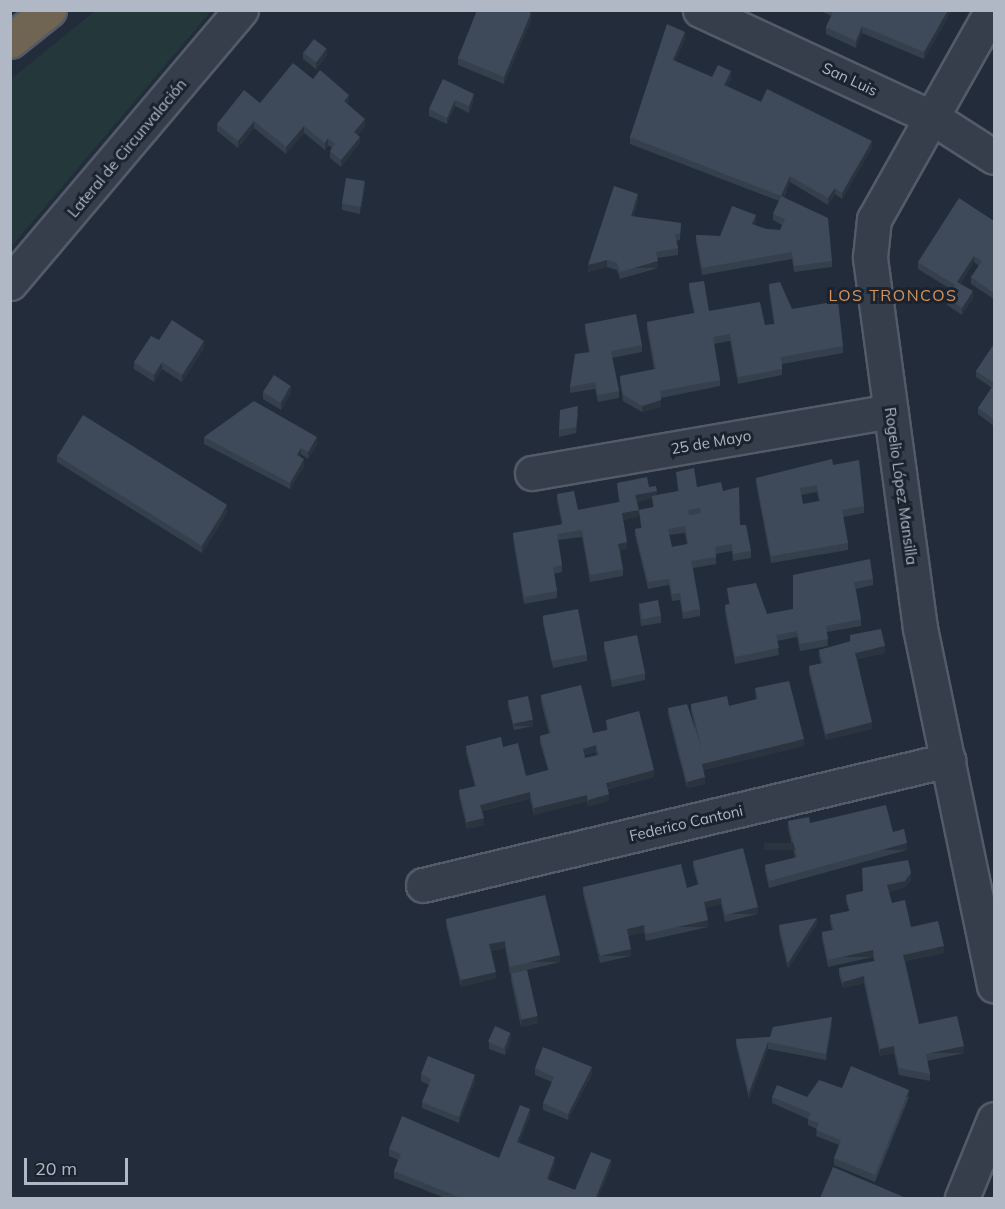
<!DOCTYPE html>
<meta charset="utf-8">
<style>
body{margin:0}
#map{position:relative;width:1005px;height:1209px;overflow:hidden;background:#222c3a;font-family:Mulish,sans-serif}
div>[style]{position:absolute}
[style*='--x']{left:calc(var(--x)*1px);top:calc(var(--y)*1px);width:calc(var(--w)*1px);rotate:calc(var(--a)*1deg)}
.green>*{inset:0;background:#24383b}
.roads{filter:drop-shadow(2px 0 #535b68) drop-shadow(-2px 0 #535b68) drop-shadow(0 2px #535b68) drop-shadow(0 -2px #535b68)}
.minor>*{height:33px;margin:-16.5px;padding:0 16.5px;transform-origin:16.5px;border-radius:16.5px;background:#353e4a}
.tertiary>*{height:33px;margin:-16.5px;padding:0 16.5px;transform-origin:16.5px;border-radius:16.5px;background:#353e4a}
.motorway>*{height:33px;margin:-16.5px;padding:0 16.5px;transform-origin:16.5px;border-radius:16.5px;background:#706552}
.wall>*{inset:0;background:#35404d}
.shaded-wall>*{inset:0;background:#2b343e;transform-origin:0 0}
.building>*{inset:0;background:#3e4a59;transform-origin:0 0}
span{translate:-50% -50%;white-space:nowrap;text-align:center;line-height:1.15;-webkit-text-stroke:6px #1b232f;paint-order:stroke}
.street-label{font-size:15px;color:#b0b8c6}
.neighbourhood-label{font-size:16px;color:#d3935f;letter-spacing:1.5px}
.frame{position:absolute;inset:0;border:12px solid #b0b8c6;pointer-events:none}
.scale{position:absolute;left:24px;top:1158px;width:104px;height:27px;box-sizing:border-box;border:3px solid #b0b8c6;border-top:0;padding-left:8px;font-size:18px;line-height:21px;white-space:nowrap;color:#b0b8c6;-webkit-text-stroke:4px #1b232f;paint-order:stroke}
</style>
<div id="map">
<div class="green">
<i style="clip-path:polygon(95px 11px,211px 11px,11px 247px,11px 79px)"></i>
</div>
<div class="roads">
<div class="minor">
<i style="--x:700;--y:10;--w:257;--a:24.9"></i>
<i style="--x:933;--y:118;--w:72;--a:32.6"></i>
<i style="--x:992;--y:10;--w:240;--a:119.4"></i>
<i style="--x:874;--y:219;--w:39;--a:96"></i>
<i style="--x:870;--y:258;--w:373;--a:82.3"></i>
<i style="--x:920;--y:628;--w:365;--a:78.3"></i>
<i style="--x:532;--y:473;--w:364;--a:-9.8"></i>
<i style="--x:423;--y:885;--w:540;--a:-13.39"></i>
<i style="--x:962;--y:1198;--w:85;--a:-67.9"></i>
</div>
<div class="tertiary">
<i style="--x:10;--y:283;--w:358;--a:-49.8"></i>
</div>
<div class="motorway">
<i style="--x:10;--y:41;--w:50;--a:-38.5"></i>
</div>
</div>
<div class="wall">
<i style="clip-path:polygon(819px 10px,952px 10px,924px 59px,862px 33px,856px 48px,826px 34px,826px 27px,831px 16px)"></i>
<i style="clip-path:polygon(531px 20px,504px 84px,458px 65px,458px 58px)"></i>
<i style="clip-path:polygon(685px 39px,675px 61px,712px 77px,731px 78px,727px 86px,761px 102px,872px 148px,842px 199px,835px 194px,828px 205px,790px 182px,784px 197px,832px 261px,832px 267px,794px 272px,792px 259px,702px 275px,696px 242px,696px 235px,720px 236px,756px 222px,754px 225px,766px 229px,780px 230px,782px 225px,773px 220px,773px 214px,779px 201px,630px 144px,630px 137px)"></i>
<i style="clip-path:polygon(303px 52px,327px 55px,316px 69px,303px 59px)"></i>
<i style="clip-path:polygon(313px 79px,349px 101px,347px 104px,365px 126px,358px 135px,360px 143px,341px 167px,330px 158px,330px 151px,332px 148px,328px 145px,325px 150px,304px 133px,286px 154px,254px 128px,238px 148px,217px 131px,217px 124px)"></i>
<i style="clip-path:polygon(443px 79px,474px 100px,469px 113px,455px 106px,447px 124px,429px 116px,429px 109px)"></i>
<i style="clip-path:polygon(365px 188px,360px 214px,342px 210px,342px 204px)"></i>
<i style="clip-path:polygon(638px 201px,633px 217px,681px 223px,680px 240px,676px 241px,678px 248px,678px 255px,657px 258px,658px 268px,620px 279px,617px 270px,607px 267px,588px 272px)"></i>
<i style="clip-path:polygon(994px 221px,994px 299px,971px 284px,971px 277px,979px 266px,974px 262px,960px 284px,973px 298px,962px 315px,947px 305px,947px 298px,952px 290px,918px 269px,918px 262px)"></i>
<i style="clip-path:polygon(689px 283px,709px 311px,765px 325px,774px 324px,769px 291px,769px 284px,792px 309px,843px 346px,843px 353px,782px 364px,782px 375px,738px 384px,730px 341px,714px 344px,720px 380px,720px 386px,661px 398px,661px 407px,642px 412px,623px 401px,620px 382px,620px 376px,654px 369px,647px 329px,647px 322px,694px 313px,689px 290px)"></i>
<i style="clip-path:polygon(585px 324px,642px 345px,642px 352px,612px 358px,619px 391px,619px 398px,598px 402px,595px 389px,570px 393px,570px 387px,589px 352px,585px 330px)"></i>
<i style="clip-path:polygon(159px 340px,204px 348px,182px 382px,162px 369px,154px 382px,134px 369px,134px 362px)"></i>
<i style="clip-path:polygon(994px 344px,994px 426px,978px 414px,978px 408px,992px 388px,976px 377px,976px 371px)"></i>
<i style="clip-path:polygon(263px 392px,291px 393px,281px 410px,263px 399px)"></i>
<i style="clip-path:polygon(578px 413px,576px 433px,559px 437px,559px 430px)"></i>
<i style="clip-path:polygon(204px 437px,317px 444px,308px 459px,301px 454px,300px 456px,304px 466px,290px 489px,204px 444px)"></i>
<i style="clip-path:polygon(57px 455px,227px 513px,202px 553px,57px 462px)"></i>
<i style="clip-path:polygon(evenodd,833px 465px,864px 506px,864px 513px,843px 517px,848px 543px,848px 550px,771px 563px,756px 484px,756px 478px,833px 465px,817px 492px,819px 501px,803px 504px,801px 495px,817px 492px)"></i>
<i style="clip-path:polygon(evenodd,676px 472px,697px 487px,723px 491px,740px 525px,751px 551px,751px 558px,733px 561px,732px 551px,716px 554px,716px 564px,693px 568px,700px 609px,700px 616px,683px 619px,680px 600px,672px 601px,669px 585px,648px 589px,635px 535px,635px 529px,641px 528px,639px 510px,653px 507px,652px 498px,637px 502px,639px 516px,623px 520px,627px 548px,620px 550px,623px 569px,623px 576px,590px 582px,582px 537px,558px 540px,562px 565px,562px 572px,554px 574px,557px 591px,557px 598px,524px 604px,513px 540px,513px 533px,562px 525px,557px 501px,557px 494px,578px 510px,619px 502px,617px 483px,649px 487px,657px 495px,678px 491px,676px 472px,685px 533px,687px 544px,672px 547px,669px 535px,685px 533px)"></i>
<i style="clip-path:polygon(793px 575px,873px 579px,873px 585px,856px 589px,861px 619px,861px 626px,827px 632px,828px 646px,800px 651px,797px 637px,777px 641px,779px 655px,735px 664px,725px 612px,725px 605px,729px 604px,727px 588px,767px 614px,793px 609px)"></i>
<i style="clip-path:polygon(639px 603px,661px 616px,661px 623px,641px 626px,639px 610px)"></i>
<i style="clip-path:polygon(543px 616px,587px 654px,587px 661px,553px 668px,543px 623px)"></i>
<i style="clip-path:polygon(850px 635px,885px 653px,857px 659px,872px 729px,826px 740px,809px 673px,809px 666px,821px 664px,819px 656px,819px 650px,850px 642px)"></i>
<i style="clip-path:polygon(604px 642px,645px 673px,645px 680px,612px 687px,604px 649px)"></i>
<i style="clip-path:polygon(755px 688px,804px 746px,703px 770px,705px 784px,687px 788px,668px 715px,668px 708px,695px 728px,691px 711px,691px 704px,729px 706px,756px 699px)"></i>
<i style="clip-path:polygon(evenodd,541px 695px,593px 733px,607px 730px,606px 720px,654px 777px,608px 789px,609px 801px,588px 806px,587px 801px,534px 815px,530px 799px,482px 811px,484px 825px,467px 829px,459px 796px,459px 790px,475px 786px,466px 753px,466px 746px,503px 747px,526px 776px,548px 770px,540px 743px,540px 736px,549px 733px,541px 702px,541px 695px,596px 752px,597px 755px,585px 758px,585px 755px,596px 752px)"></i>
<i style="clip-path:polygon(508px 700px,533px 726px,514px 730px,508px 706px)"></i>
<i style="clip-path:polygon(788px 821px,893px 832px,907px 850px,769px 888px,765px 871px,765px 865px,795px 858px,788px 828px)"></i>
<i style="clip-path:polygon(693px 861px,758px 914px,725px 922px,721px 904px,705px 908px,708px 927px,646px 941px,644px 932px,628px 936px,631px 956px,600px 963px,583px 894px,583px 887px,687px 888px,698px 885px,693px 867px)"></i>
<i style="clip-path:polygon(911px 880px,905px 887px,889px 892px,892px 903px,911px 927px,944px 953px,905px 961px,919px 1024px,964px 1053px,927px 1061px,930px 1074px,930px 1081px,899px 1075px,894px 1053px,880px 1056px,864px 983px,843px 988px,839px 975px,839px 968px,874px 961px,873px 957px,828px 967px,822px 939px,822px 932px,832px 930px,830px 922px,830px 915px,849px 911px,846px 901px,846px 895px)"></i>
<i style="clip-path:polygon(446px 919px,560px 962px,527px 970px,538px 1023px,521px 1027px,511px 980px,511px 974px,510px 974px,505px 948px,491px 951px,496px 978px,461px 987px,446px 925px)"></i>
<i style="clip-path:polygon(817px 924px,788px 969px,779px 932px,779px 925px)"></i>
<i style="clip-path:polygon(832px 1024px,826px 1060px,768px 1049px,749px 1099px,736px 1045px,736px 1039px,770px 1037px)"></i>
<i style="clip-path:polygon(511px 1040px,505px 1055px,489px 1049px,489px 1042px)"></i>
<i style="clip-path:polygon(535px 1068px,592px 1074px,568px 1120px,543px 1110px,543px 1103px,552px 1082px,535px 1075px)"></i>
<i style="clip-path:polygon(421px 1074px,475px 1082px,459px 1123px,422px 1108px,422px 1102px,429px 1085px,421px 1081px)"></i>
<i style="clip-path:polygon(842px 1088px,909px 1097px,875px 1182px,834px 1165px,834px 1158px,839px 1145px,816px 1136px,817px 1129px,808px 1125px,808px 1119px,772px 1103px,772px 1097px,807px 1097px)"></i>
<i style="clip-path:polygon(530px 1116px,519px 1143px,555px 1164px,549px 1180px,575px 1190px,611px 1167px,598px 1198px,599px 1198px,445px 1198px,394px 1178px,394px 1171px,398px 1160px,389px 1156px,389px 1149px,499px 1158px)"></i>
</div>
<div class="shaded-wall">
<i style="clip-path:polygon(948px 10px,952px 10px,924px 59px,924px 52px)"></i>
<i style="clip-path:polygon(531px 13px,531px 20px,504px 84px,504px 77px)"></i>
<i style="clip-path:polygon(862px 26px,862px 33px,856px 48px,856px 41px)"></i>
<i style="clip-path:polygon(685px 32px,685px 39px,673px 67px,673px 60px)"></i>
<i style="clip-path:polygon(327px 49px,327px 55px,316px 69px,316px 63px)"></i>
<i style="clip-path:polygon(731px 71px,731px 78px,724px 92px,724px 85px)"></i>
<i style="clip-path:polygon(474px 94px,474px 100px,469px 113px,469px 106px)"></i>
<i style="clip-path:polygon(349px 95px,349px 101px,344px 108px,344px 101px)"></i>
<i style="clip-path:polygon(455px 100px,455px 106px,447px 124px,447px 118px)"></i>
<i style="clip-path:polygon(365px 119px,365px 126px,354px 139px,354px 132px)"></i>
<i style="clip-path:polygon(254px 121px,254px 128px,238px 148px,238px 141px)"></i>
<i style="clip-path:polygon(304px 126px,304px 133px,286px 154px,286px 147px)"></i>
<i style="clip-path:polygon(360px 137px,360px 143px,341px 167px,341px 160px)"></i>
<i style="clip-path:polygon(328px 138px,328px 145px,325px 150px,325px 143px)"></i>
<i style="clip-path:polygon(872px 141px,872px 148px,842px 199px,842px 193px)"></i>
<i style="clip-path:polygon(790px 176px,790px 182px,781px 202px,781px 196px)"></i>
<i style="clip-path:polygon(365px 181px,365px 188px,360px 214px,360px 207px)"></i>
<i style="clip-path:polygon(835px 188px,835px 194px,828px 205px,828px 198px)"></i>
<i style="clip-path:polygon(638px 194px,638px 201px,631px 223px,631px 216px)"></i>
<i style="clip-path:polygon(756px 215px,756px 222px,752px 231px,752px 224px)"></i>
<i style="clip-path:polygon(974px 256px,974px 262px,957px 288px,957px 282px)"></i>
<i style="clip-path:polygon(607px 260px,607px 267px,588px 272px,588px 265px)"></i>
<i style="left:658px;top:261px;width:7px;height:40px;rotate:90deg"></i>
<i style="clip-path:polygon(973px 291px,973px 298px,962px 315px,962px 308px)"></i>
<i style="clip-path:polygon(204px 341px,204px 348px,182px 382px,182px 375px)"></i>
<i style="clip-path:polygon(162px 362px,162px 369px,154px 382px,154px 375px)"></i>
<i style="clip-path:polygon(291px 386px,291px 393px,281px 410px,281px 403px)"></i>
<i style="clip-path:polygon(661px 400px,661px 407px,642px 412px,642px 406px)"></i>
<i style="clip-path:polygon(317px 437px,317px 444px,308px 459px,308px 452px)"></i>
<i style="clip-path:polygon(301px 448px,301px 454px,297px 461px,297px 455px)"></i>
<i style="clip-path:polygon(304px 459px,304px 466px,290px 489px,290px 483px)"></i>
<i style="clip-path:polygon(657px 491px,657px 497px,652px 496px,652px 498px,635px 502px,635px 495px)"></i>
<i style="clip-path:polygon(227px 506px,227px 513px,202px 553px,202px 546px)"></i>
<i style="clip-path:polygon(639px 510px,639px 516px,622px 520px,622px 513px)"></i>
<i style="clip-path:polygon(627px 542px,627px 548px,618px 550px,618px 544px)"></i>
<i style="clip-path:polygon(885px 646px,885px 653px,855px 659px,855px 653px)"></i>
<i style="left:533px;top:719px;width:7px;height:19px;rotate:90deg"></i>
<i style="clip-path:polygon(872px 722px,872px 729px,826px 740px,826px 734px)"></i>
<i style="clip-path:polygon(804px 739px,804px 746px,702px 770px,702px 764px)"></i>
<i style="clip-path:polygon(596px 745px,596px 752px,583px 756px,583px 749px)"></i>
<i style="clip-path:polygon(654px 770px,654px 777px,606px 789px,606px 783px)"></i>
<i style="clip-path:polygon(705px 777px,705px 784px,687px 788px,687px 782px)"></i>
<i style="clip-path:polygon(530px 792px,530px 799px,480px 811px,480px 805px)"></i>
<i style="clip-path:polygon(609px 794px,609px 801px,588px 806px,588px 800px)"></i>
<i style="clip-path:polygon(587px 795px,587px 801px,534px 815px,534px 808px)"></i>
<i style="clip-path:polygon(484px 818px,484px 825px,467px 829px,467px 822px)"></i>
<i style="left:907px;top:843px;width:7px;height:143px;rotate:90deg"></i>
<i style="clip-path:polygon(911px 873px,911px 880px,905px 887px,887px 892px,887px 885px)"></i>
<i style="clip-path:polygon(721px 898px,721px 904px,704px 909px,704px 902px)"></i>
<i style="left:758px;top:907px;width:7px;height:34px;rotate:90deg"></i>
<i style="clip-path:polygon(817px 918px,817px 924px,788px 969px,788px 963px)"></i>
<i style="left:708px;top:920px;width:7px;height:64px;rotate:90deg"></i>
<i style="clip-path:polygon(644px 925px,644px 932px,627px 936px,627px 929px)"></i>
<i style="clip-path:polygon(505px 941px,505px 948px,489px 951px,489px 944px)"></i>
<i style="clip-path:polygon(944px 946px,944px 953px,903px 961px,903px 955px)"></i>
<i style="left:631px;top:949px;width:7px;height:32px;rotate:90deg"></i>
<i style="left:873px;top:950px;width:7px;height:46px;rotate:90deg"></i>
<i style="left:560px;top:955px;width:7px;height:51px;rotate:90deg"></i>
<i style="clip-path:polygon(496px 972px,496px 978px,461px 987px,461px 980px)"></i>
<i style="clip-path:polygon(864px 976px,864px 983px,843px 988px,843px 982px)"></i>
<i style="clip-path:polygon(538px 1016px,538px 1023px,521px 1027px,521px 1020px)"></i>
<i style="clip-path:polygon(832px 1017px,832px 1024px,826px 1060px,826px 1054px)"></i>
<i style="clip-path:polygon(511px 1033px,511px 1040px,505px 1055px,505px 1048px)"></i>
<i style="clip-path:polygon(768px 1042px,768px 1049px,749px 1099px,749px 1092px)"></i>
<i style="clip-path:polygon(894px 1046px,894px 1053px,880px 1056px,880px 1049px)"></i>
<i style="left:964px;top:1046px;width:7px;height:39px;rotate:90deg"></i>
<i style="clip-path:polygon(592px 1067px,592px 1074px,568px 1120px,568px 1114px)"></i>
<i style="clip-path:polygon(475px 1075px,475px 1082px,459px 1123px,459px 1117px)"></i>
<i style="left:909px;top:1090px;width:7px;height:92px;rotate:90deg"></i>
<i style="clip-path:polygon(530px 1109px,530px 1116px,517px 1148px,517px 1142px)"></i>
<i style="clip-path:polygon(555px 1157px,555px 1164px,547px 1186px,547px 1179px)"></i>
<i style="clip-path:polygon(611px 1160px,611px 1167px,598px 1198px,596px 1197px)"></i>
</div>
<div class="building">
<i style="clip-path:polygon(477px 10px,524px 10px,531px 13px,504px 77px,458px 58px)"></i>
<i style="clip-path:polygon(834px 10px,948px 10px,924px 52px,862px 26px,856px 41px,826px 27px)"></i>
<i style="clip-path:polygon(667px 24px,685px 32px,673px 60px,712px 77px,718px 65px,731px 71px,724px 85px,761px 102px,767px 89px,872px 141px,842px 193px,835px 188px,828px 198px,790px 176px,781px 196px,630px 137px)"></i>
<i style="left:314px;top:39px;width:16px;height:17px;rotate:38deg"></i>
<i style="clip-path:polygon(293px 63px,313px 79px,320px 70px,349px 95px,344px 101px,365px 119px,354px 132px,360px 137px,341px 160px,330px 151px,335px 144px,328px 138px,325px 143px,304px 126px,286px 147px,254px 121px,238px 141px,217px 124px,244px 90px,260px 103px)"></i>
<i style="clip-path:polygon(443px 79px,474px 94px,469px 106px,455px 100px,447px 118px,429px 109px)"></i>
<i style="left:346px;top:178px;width:19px;height:26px;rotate:9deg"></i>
<i style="clip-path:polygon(614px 186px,638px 194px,631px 216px,681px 223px,680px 234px,675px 234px,678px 248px,656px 252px,658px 261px,620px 272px,617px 263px,607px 260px,588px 265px)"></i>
<i style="clip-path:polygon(781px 196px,828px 218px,832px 261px,794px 266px,792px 252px,702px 268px,696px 235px,720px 236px,732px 206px,756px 215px,752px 224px,766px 229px,780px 230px,785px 219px,773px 214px)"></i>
<i style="clip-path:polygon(959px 198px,994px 221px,994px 293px,971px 277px,982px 261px,974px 256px,957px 282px,973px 291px,962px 308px,947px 298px,955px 285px,918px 262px)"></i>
<i style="clip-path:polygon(704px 281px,709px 311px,760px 302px,765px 325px,775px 324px,769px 284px,780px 282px,792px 309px,838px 301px,843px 346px,781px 357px,782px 369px,738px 377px,730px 334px,713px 337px,720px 380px,660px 391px,661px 400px,642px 406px,623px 394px,620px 376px,656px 369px,647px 322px,695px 313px,689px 283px)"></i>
<i style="clip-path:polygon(636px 314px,642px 345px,611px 351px,619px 391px,598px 395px,595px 382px,570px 387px,575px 354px,590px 352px,585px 324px)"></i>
<i style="clip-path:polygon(172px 320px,204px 341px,182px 375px,162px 362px,154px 375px,134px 362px,151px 336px,159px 340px)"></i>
<i style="clip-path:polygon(994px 344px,994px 383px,976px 371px)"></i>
<i style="left:274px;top:375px;width:20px;height:20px;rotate:33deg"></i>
<i style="clip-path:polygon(994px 384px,994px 419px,978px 408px)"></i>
<i style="clip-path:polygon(254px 401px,317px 437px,308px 452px,301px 448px,297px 455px,304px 459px,290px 483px,204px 437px)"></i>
<i style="clip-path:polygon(578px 406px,576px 427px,559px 430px,560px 410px)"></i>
<i style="left:83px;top:415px;width:170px;height:48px;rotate:32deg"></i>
<i style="clip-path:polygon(evenodd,832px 459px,833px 465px,859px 460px,864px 506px,842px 510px,848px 543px,771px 556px,756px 478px,832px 459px,817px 485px,820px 501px,803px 504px,800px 488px,817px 485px)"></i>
<i style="clip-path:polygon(evenodd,694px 468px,697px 487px,721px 482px,723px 491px,739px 487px,740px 525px,746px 525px,751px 551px,733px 554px,732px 544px,715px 547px,716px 557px,691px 561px,700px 609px,683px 612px,680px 593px,672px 594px,669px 579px,648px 582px,635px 529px,642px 528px,639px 510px,654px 507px,652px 496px,679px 491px,676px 472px,694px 468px,700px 508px,701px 513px,689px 515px,688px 510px,700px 508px,694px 468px,685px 526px,688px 544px,672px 547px,668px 529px,685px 526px)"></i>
<i style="clip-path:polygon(647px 477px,649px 487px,656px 486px,657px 491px,635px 495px,639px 510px,622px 513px,627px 542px,618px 544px,623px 569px,590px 575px,582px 530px,557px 534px,562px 565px,553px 567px,557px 591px,524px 597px,513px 533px,563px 524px,557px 494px,574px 491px,578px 510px,620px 502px,617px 483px)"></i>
<i style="clip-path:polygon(870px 559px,873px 579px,854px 582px,861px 619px,826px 626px,828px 639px,800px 644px,797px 631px,776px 635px,779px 648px,735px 657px,725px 605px,730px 604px,727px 588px,756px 583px,767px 614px,793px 609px,793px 575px)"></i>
<i style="left:658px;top:600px;width:16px;height:19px;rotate:79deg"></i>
<i style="left:578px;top:609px;width:46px;height:36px;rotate:79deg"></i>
<i style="clip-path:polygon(881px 629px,885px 646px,855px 653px,872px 722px,826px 734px,809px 666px,823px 663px,819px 650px,851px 641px,850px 635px)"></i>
<i style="left:637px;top:635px;width:39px;height:34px;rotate:78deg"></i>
<i style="clip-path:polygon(789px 681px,804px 739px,702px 764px,705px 777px,687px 782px,668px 708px,687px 704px,702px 750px,691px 704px,727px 696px,729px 706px,758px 699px,755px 688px)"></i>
<i style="clip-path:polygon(evenodd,581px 685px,593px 733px,608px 730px,606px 720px,639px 711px,654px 770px,606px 783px,609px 794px,588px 800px,587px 795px,534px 808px,530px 792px,480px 805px,484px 818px,467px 822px,459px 790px,476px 786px,466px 746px,501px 737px,503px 747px,518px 743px,526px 776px,549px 770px,540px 736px,551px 733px,541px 695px,581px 685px,596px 745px,599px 755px,585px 758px,583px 749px,596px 745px)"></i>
<i style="left:528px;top:696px;width:24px;height:20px;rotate:78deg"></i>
<i style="clip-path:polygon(886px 805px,893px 832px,904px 829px,907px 843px,769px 881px,765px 865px,797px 857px,788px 821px,809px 817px,810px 823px)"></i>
<i style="clip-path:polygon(743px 848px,758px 907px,725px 915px,721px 898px,704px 902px,708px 920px,646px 934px,644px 925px,627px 929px,631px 949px,600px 956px,583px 887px,681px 864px,687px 888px,699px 884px,693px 861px)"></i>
<i style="clip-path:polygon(908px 860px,911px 873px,905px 881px,887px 885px,892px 903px,905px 900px,911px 927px,938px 921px,944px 946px,903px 955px,919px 1024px,957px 1016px,964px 1046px,926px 1054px,930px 1074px,899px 1068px,894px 1046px,880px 1049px,864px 976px,843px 982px,839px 968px,875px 961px,873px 950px,828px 960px,822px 932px,834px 930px,830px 915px,850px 911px,846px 895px,863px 891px,862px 868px)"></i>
<i style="clip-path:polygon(545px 895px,560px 955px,510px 967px,505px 941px,489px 944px,496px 972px,461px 980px,446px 919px)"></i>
<i style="clip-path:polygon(817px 918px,788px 963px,779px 925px)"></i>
<i style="left:527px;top:970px;width:47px;height:16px;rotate:77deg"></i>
<i style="clip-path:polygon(832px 1017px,826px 1054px,768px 1042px,749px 1092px,736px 1039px,770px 1037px,773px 1027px)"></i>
<i style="left:495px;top:1026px;width:17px;height:17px;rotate:24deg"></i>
<i style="clip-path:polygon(543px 1047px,592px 1067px,568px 1114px,543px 1103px,554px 1077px,535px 1068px)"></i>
<i style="clip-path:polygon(428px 1056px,475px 1075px,459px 1117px,422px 1102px,431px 1079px,421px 1074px)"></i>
<i style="clip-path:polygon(851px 1066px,909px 1090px,875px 1175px,834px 1158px,841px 1140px,816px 1130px,819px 1123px,808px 1119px,811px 1113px,772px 1097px,777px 1085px,807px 1097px,819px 1080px,842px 1088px)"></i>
<i style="clip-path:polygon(520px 1105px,530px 1109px,517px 1142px,555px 1157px,547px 1179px,575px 1190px,591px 1152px,611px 1160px,596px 1197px,599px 1198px,461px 1198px,394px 1171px,401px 1154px,389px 1149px,402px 1116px,499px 1158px)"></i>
<i style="clip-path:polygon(833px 1167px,906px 1198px,820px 1198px)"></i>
</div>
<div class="street-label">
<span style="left:850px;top:79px;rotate:25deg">San Luis</span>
<span style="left:127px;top:148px;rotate:-50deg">Lateral de Circunvalación</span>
<span style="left:711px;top:442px;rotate:-10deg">25 de Mayo</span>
<span style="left:901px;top:486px;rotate:82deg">Rogelio López Mansilla</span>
<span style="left:686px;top:823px;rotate:-13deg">Federico Cantoni</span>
</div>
<div class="neighbourhood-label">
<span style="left:893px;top:295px">LOS TRONCOS</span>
</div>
<div class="frame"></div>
<div class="scale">20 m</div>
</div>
